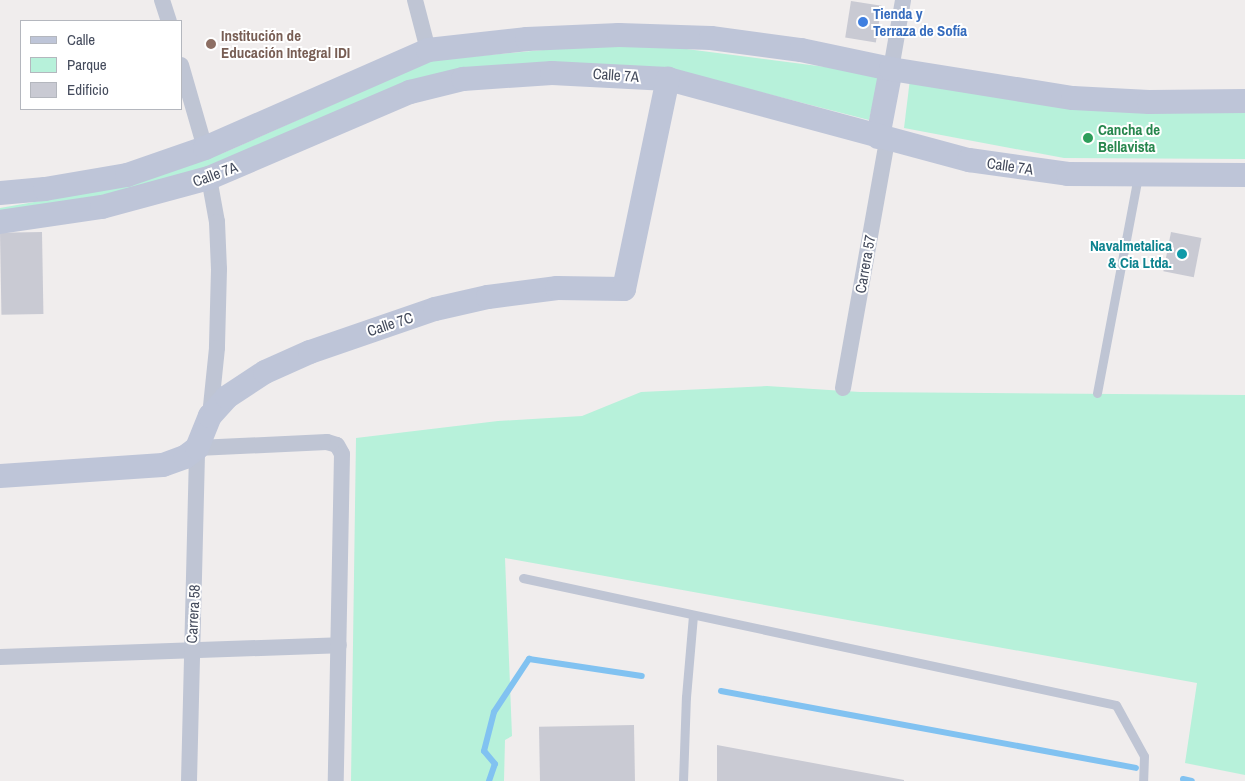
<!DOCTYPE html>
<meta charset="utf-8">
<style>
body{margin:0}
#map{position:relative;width:1245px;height:781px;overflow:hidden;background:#f0eded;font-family:"Archivo Narrow",sans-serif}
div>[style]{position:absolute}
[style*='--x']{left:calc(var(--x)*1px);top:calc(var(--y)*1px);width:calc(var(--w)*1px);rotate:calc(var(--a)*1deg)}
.green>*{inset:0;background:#b7f1da}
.stream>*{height:6px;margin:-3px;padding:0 3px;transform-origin:3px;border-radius:3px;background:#81c2f1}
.building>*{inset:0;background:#c9cad3;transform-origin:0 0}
.lane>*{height:9px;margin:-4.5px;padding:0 4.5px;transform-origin:4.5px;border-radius:4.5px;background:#bfc5d4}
.street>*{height:16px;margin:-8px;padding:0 8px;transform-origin:8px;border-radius:8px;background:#bfc5d4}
.secondary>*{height:24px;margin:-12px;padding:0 12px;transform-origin:12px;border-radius:12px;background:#bec5d8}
.dots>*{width:14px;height:14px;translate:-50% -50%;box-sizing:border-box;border:2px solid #fff;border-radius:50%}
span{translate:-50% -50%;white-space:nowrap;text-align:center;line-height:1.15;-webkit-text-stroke:4px #fff;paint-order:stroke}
.shop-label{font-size:15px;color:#366cbe;font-weight:700}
.left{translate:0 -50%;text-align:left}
.education-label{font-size:15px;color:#785e54;font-weight:700}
.street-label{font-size:15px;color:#444b5c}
.leisure-label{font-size:15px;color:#27864d;font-weight:700}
.culture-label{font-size:15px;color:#0d838f;font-weight:700}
.right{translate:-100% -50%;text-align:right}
.legend{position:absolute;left:20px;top:20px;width:162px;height:90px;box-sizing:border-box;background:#fff;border:1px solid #b4b7be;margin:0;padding:6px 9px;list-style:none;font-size:15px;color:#444b5c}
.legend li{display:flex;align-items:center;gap:10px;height:25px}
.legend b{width:25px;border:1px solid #b4b7be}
</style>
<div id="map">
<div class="green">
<i style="clip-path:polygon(597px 45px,671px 47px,880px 74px,869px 120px,670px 69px,437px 78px,199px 174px,0 217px,0 208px,80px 194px,223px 153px,433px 60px)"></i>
<i style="clip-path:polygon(910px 79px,1245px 110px,1245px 159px,1064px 158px,904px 128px)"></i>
<i style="clip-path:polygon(767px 386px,860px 392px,1245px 395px,1245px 775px,1185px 763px,1197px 683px,505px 558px,512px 736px,505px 740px,504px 781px,351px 781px,356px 438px,498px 421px,582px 416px,641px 392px)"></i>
</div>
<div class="stream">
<i style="--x:721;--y:691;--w:422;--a:10.5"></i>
<i style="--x:1183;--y:779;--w:9;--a:13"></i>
<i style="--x:489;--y:781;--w:18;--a:-71"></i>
<i style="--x:495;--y:764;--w:17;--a:-130"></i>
<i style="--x:484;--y:751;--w:40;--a:-75.6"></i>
<i style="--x:494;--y:712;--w:64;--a:-56.6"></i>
<i style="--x:529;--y:659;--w:114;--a:8.6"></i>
</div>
<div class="building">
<i style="left:851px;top:1px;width:31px;height:37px;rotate:9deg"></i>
<i style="left:42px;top:232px;width:82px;height:42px;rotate:89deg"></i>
<i style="left:1171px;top:232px;width:31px;height:40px;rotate:11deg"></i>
<i style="left:634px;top:725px;width:56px;height:95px;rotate:89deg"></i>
<i style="clip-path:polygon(717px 745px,904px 780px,904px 781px,717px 781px)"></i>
</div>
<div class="lane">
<i style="--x:1097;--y:393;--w:220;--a:-79.3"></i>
<i style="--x:523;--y:578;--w:606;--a:12.09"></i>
<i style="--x:1116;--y:705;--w:58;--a:61.2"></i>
<i style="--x:1144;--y:756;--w:25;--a:92"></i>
<i style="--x:683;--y:781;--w:84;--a:-88"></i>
<i style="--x:686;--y:697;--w:82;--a:-85.1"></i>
</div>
<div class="street">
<i style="--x:162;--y:0;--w:22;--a:72"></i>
<i style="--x:415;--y:0;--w:52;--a:75.4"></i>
<i style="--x:181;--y:65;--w:86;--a:73.9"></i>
<i style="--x:891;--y:69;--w:70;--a:-80.1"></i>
<i style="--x:209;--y:178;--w:45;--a:79.7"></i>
<i style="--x:217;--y:222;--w:47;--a:87.6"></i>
<i style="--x:219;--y:269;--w:79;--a:91.5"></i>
<i style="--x:217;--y:348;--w:68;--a:95.9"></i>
<i style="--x:843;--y:388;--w:252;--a:-79.9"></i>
<i style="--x:0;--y:657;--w:339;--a:-2"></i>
<i style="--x:189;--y:781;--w:333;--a:-88.6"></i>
<i style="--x:197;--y:448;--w:130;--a:-2.6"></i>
<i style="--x:327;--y:442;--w:10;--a:17"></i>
<i style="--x:337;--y:445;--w:10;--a:61"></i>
<i style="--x:342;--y:454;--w:327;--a:91.1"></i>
</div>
<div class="secondary">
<i style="--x:878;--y:137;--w:69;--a:-79.2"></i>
<i style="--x:0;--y:193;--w:45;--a:-5.1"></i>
<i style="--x:45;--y:189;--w:83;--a:-9.7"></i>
<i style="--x:127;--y:175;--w:83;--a:-19.1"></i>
<i style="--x:205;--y:148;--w:244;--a:-23.7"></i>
<i style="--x:428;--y:50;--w:100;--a:-6.3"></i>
<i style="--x:527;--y:39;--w:92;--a:-2.5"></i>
<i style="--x:619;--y:35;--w:92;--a:1.9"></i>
<i style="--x:711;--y:38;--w:91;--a:7.6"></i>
<i style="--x:801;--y:50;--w:92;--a:11.9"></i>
<i style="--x:891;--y:69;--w:184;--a:9.1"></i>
<i style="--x:1073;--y:98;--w:76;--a:3"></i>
<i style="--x:1149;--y:102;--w:96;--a:-0.6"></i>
<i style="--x:0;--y:222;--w:103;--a:-8.4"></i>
<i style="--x:102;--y:207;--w:111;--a:-15.2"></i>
<i style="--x:209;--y:178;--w:219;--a:-23.2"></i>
<i style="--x:410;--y:92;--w:55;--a:-13.8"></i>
<i style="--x:463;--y:79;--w:89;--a:-3.9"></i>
<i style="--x:552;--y:73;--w:116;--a:3"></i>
<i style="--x:668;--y:79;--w:312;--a:15.1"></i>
<i style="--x:969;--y:160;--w:100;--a:8"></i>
<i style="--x:1068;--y:174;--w:177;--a:0.3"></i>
<i style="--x:0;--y:476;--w:163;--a:-3.9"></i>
<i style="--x:163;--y:465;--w:23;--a:-20"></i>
<i style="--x:185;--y:457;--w:15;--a:-37"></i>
<i style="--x:197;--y:448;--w:35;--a:-68"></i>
<i style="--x:210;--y:416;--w:25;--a:-48"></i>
<i style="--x:227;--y:397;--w:45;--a:-33.3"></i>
<i style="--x:265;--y:372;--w:49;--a:-24"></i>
<i style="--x:310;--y:352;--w:132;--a:-19"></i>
<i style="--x:435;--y:309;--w:54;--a:-12.8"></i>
<i style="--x:488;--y:297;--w:70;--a:-7.4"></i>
<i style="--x:557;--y:288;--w:67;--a:0.9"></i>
<i style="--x:624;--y:289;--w:215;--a:-78.2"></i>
</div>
<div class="dots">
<i style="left:863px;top:22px;background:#3f7fe0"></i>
<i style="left:211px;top:44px;background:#8d6e63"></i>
<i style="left:1088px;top:138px;background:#2e9e5b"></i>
<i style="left:1182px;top:254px;background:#0f9aa8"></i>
</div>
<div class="shop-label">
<span class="left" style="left:873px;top:22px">Tienda y<br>Terraza de Sofía</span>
</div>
<div class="education-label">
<span class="left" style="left:221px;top:44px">Institución de<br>Educación Integral IDI</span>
</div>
<div class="street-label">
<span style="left:616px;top:75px;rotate:4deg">Calle 7A</span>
<span style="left:1010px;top:166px;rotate:8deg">Calle 7A</span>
<span style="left:215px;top:174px;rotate:-20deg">Calle 7A</span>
<span style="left:865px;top:264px;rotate:-80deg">Carrera 57</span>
<span style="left:390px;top:324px;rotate:-18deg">Calle 7C</span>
<span style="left:193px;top:614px;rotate:-87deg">Carrera 58</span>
</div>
<div class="leisure-label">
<span class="left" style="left:1098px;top:138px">Cancha de<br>Bellavista</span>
</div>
<div class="culture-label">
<span class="right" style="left:1172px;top:254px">Navalmetalica<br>&amp; Cia Ltda.</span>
</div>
<ul class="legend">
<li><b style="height:6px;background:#bec5d8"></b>Calle</li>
<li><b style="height:14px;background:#b7f1da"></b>Parque</li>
<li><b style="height:14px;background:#c9cad3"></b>Edificio</li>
</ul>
</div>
